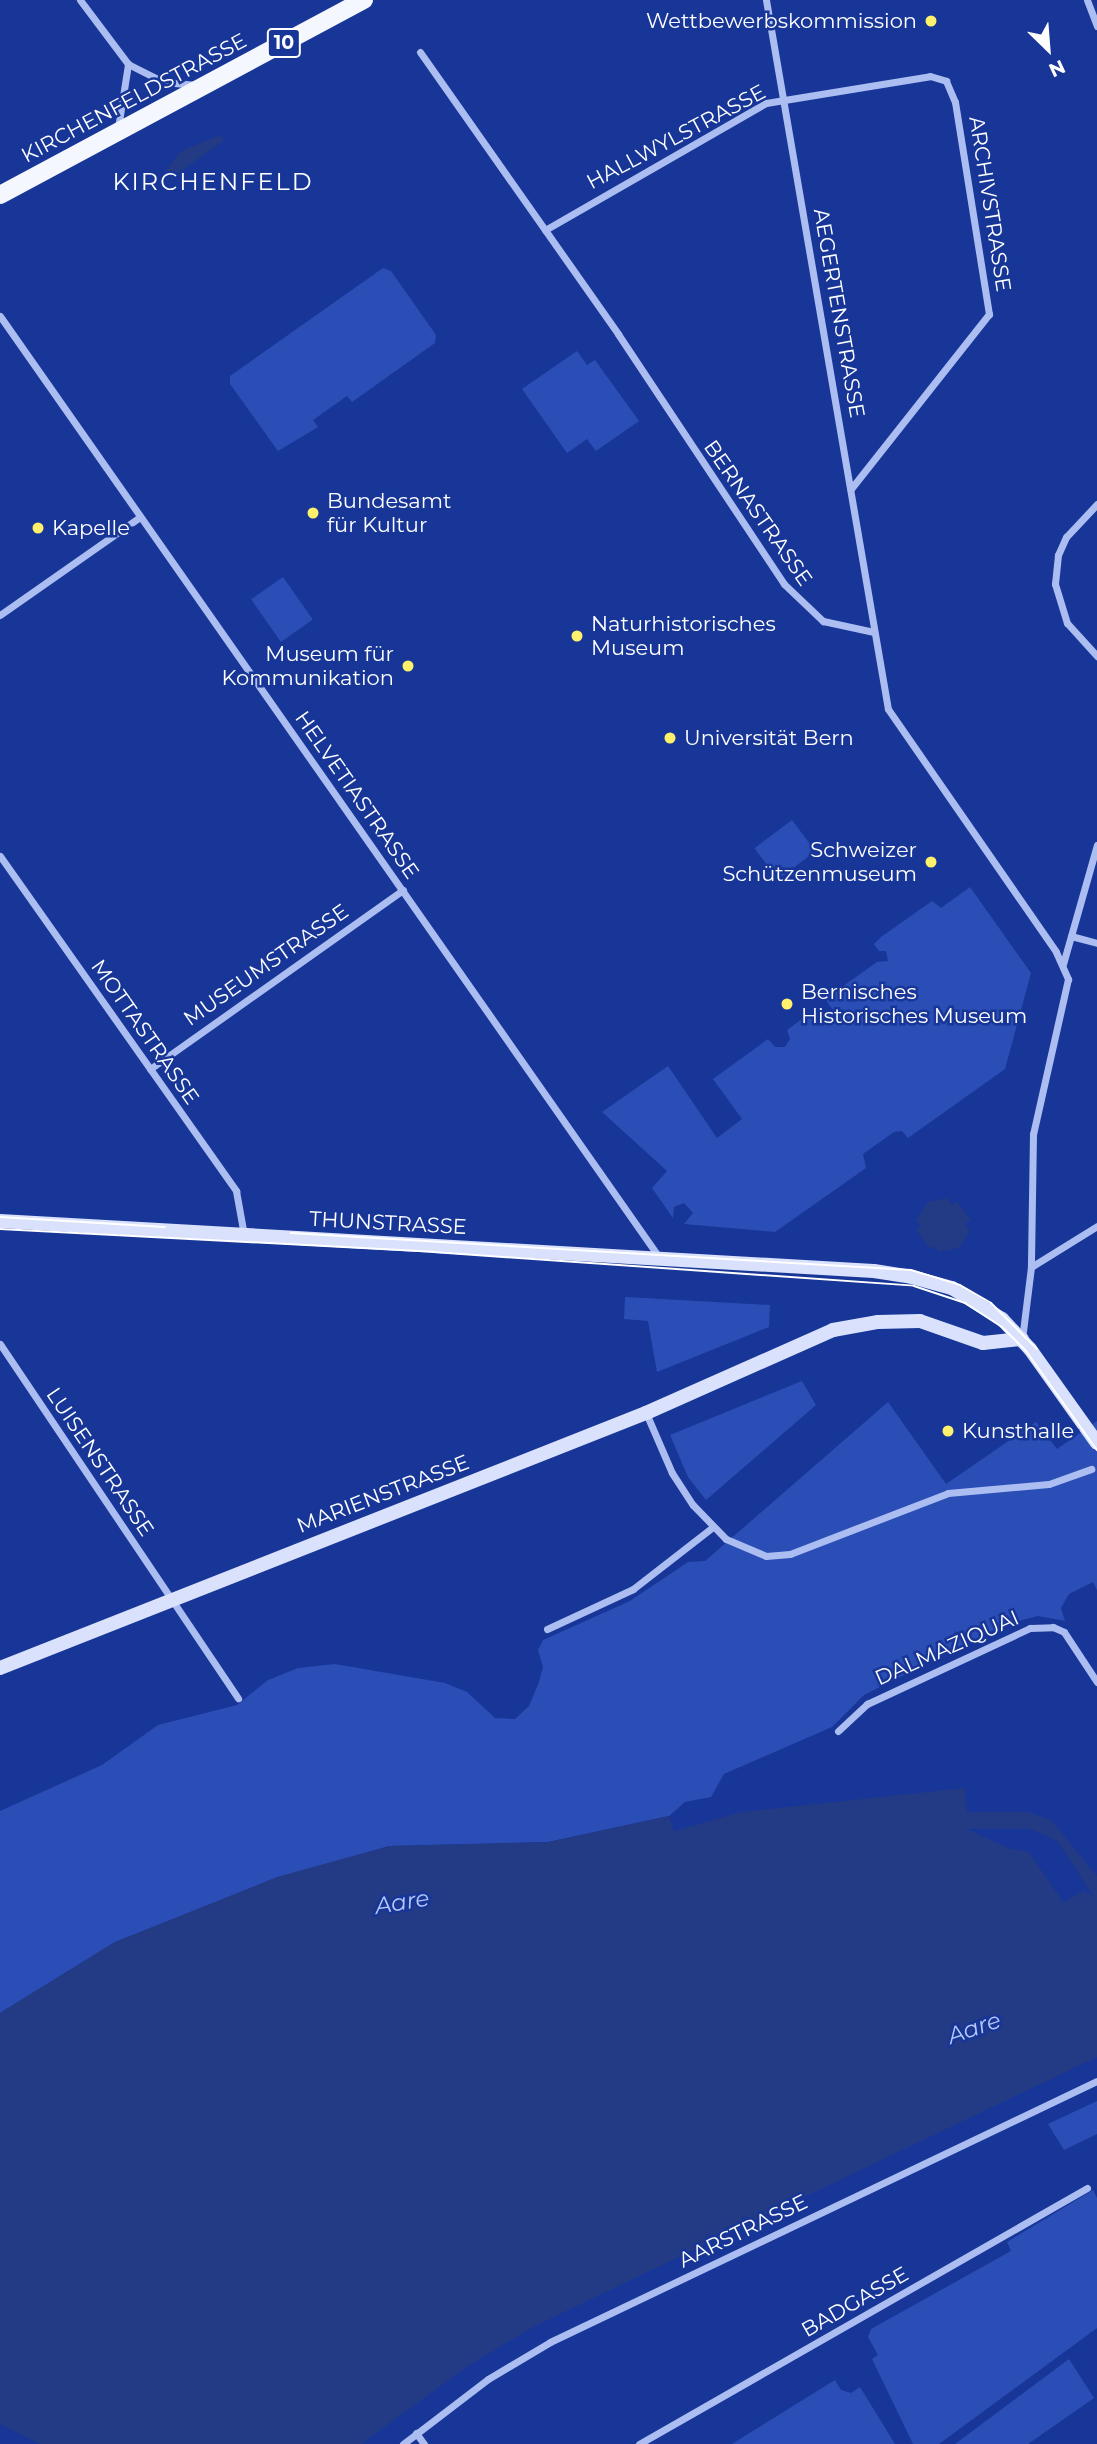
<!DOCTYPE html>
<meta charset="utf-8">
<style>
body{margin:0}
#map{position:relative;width:1097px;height:2444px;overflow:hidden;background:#173697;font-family:Montserrat,sans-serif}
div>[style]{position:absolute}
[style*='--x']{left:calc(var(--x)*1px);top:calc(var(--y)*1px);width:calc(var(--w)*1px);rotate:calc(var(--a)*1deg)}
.green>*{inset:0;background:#2b4eb6;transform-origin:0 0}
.water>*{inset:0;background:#233a85}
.street>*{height:7px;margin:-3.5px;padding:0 3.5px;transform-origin:3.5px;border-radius:3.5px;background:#abbdf1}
.secondary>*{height:14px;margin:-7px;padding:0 7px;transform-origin:7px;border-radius:7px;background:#d9e1fc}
.primary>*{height:18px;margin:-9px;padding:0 9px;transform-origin:9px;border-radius:9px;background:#f5f7ff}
.tram>*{height:2px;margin:-1px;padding:0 1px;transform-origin:1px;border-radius:1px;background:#fff}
.dots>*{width:19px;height:19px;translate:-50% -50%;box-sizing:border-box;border:4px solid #173697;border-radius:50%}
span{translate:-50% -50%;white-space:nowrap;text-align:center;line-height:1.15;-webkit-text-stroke:5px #173697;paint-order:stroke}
.shield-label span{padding:2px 5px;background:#173697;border:2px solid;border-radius:5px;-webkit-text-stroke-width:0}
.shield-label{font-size:19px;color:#fff;font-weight:700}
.poi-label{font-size:21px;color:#fff}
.right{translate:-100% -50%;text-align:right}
.left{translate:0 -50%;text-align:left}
.street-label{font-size:21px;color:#fff}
.water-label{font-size:23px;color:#b7c8f8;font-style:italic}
.quarter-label{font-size:24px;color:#fff;letter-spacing:2px}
.north{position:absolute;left:1013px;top:14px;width:70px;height:70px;-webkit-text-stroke:5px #173697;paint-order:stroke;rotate:155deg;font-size:19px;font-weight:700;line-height:28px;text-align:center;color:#fff}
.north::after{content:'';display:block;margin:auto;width:24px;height:32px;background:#fff;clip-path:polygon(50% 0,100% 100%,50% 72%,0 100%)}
</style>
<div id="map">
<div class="green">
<i style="clip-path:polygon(383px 268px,391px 271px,436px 335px,435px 343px,352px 402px,347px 396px,313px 420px,318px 427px,278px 451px,230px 384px,230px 376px)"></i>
<i style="clip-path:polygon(577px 351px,587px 365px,595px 360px,639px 421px,596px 451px,587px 439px,567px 453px,522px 389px)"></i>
<i style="left:283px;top:577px;width:52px;height:39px;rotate:55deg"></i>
<i style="left:792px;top:820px;width:39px;height:47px;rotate:53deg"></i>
<i style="clip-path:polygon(970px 887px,1031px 973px,1005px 1069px,908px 1138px,902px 1131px,894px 1132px,863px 1154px,866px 1168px,775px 1232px,684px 1224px,693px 1213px,684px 1203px,674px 1207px,673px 1218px,652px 1188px,667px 1171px,602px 1112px,668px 1066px,717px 1138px,742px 1119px,713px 1079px,768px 1039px,775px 1047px,785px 1047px,790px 1039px,787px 1030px,811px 1012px,816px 1020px,822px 1018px,833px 1010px,825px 999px,877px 962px,888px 961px,886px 951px,879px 951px,874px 944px,881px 937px,932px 901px,941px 908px)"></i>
<i style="clip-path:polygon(625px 1297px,770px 1305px,769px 1327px,657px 1372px,648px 1321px,624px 1319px)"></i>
<i style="clip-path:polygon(802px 1381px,816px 1405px,706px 1500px,688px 1477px,670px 1435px)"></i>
<i style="clip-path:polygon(888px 1402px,946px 1484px,1036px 1422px,1057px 1449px,1097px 1421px,1097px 1590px,1093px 1582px,1069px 1594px,1061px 1608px,1065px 1621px,1038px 1616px,1004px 1625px,864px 1695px,832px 1727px,724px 1774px,711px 1797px,685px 1802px,669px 1816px,548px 1842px,389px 1846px,219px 1901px,115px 1942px,0 2013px,0 1811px,102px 1765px,158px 1725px,237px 1705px,268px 1680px,298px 1668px,335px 1664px,445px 1683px,467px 1692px,495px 1718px,515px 1719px,529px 1706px,539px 1682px,543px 1667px,538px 1650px,543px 1640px,630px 1601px,688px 1562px,705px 1561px)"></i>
<i style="clip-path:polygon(1097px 2101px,1097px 2134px,1064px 2150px,1048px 2124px)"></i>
<i style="clip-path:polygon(1093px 2190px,1097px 2198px,1097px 2328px,939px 2444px,913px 2444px,872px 2359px,878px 2355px,868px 2337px,871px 2329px,1011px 2251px,1007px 2242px)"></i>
<i style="clip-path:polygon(1069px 2359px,1094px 2398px,1028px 2444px,955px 2444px)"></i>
<i style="clip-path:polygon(835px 2380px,841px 2390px,851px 2393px,860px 2387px,895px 2444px,732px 2444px)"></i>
</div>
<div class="water">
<i style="clip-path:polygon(220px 135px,224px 141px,164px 183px,162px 175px,181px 151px)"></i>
<i style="clip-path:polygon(947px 1198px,952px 1205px,957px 1201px,971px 1220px,965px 1224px,970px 1230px,959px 1248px,939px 1252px,934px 1246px,930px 1249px,916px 1230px,921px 1226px,916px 1220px,928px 1202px)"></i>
<i style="clip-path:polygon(evenodd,965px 1788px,967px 1812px,1028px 1812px,1051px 1820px,1097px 1876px,1097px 2057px,537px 2325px,468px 2366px,361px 2444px,40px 2444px,0 2424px,0 2013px,115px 1942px,277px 1877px,389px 1846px,548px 1842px,669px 1816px,674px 1831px,741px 1812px,965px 1788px,967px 1829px,1031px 1829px,1058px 1842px,1093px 1896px,1084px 1891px,1063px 1902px,1029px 1852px,1008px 1848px,967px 1829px)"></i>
</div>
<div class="street">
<i style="--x:80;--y:0;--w:80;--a:53.1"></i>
<i style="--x:128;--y:64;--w:39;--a:27"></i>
<i style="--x:163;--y:82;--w:34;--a:5"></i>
<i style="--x:766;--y:0;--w:719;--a:80.24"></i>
<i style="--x:888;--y:709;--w:295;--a:55.3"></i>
<i style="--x:1056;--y:952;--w:30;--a:66"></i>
<i style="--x:1068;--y:979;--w:159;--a:102.7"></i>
<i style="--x:1033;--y:1134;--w:133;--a:90.9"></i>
<i style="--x:1031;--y:1267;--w:73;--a:97.1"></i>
<i style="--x:1087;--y:0;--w:28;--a:69"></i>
<i style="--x:420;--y:52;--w:345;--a:54.9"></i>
<i style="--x:618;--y:334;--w:300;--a:56.4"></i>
<i style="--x:784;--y:584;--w:54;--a:43.5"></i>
<i style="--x:823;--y:621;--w:52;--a:12.2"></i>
<i style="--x:118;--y:128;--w:65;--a:-81.1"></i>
<i style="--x:545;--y:230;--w:255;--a:-29.9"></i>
<i style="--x:766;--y:103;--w:166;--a:-9.3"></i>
<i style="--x:930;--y:76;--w:17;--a:17"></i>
<i style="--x:946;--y:81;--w:23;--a:67"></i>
<i style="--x:955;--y:102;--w:215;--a:80.9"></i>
<i style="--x:989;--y:314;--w:223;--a:128.3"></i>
<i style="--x:0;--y:316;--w:1149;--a:55"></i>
<i style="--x:1097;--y:504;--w:45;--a:133.2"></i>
<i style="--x:1066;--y:537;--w:20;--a:114"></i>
<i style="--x:1058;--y:555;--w:29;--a:96"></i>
<i style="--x:1055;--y:584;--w:41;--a:72.9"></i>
<i style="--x:1067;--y:623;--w:45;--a:47.7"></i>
<i style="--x:0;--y:615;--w:171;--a:-35"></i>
<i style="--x:0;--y:856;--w:410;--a:54.8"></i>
<i style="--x:236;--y:1191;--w:45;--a:79.7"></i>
<i style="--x:1071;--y:936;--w:27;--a:15"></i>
<i style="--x:1063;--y:964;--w:124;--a:-74.1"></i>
<i style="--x:150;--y:1069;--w:310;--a:-35.3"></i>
<i style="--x:1031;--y:1267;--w:78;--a:-31.8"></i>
<i style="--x:0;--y:1344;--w:427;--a:56.1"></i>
<i style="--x:646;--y:1413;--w:65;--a:66.6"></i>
<i style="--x:672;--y:1473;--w:38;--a:57"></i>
<i style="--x:693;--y:1505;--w:47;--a:45.9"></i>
<i style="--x:726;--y:1539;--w:43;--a:23"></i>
<i style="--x:766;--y:1556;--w:24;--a:-5"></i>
<i style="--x:790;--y:1554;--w:169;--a:-21.1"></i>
<i style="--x:948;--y:1493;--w:101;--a:-5.1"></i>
<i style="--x:1049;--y:1484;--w:45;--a:-19.7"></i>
<i style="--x:547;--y:1629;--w:95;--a:-24.9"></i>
<i style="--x:633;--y:1589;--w:101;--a:-37.8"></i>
<i style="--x:838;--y:1731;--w:40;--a:-43"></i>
<i style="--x:867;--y:1704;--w:180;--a:-25"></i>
<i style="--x:1030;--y:1628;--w:23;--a:-2"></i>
<i style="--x:1053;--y:1627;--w:12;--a:24"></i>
<i style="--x:1064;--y:1632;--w:60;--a:56.6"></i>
<i style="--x:416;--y:2433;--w:14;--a:54"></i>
<i style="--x:403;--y:2444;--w:107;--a:-37.4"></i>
<i style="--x:488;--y:2379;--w:72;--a:-30.8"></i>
<i style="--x:550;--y:2342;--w:606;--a:-25.51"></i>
<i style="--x:639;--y:2444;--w:516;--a:-29.74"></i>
</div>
<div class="secondary">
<i style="--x:0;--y:1221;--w:875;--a:3.27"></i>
<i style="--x:874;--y:1271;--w:38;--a:9"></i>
<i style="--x:912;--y:1277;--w:41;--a:15.4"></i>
<i style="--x:952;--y:1288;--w:59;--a:31.8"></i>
<i style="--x:1002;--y:1319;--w:41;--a:47"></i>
<i style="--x:1030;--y:1349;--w:115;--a:54.5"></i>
<i style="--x:0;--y:1668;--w:695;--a:-21.54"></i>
<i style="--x:646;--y:1413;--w:205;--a:-23.9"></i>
<i style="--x:833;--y:1330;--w:46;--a:-10.1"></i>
<i style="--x:878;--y:1322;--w:42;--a:-1.4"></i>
<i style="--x:920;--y:1321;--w:67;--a:19.2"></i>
<i style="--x:983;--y:1343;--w:39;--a:-6"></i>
</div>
<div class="primary">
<i style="--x:0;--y:195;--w:413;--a:-28.2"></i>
</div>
<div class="tram">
<i style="--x:0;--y:1217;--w:165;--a:3.5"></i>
<i style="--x:0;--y:1229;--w:434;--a:3"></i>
<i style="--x:433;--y:1252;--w:482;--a:4"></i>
<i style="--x:914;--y:1286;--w:54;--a:18.4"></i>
<i style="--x:965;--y:1303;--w:44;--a:33"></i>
<i style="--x:1002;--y:1327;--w:34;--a:45"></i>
<i style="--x:1026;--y:1351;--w:122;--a:54.4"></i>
<i style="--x:291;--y:1233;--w:621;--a:3.42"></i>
<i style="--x:911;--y:1270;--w:51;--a:17"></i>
<i style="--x:960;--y:1285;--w:36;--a:30"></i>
<i style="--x:991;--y:1303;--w:65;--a:45"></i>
</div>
<div class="dots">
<i style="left:931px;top:21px;background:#fff16b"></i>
<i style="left:313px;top:513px;background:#fff16b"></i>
<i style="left:38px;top:528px;background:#fff16b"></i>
<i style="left:577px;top:636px;background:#fff16b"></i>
<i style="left:408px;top:666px;background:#fff16b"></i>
<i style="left:670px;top:738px;background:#fff16b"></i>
<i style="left:931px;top:862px;background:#fff16b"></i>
<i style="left:787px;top:1004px;background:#fff16b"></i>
<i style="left:948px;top:1431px;background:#fff16b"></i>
</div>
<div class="shield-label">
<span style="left:284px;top:43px">10</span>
</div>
<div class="poi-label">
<span class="right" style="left:917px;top:21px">Wettbewerbskommission</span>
<span class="left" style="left:327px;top:513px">Bundesamt<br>für Kultur</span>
<span class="left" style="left:52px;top:528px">Kapelle</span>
<span class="left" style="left:591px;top:636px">Naturhistorisches<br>Museum</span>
<span class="right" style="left:394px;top:666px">Museum für<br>Kommunikation</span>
<span class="left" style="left:684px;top:738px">Universität Bern</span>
<span class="right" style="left:917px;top:862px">Schweizer<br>Schützenmuseum</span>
<span class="left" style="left:801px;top:1004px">Bernisches<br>Historisches Museum</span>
<span class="left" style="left:962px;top:1431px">Kunsthalle</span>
</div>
<div class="street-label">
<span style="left:134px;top:98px;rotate:-28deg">KIRCHENFELDSTRASSE</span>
<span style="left:676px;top:137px;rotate:-28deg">HALLWYLSTRASSE</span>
<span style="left:990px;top:204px;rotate:81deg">ARCHIVSTRASSE</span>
<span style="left:839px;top:313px;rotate:80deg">AEGERTENSTRASSE</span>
<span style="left:758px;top:513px;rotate:55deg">BERNASTRASSE</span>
<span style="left:357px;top:795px;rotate:55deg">HELVETIASTRASSE</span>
<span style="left:266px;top:965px;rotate:-35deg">MUSEUMSTRASSE</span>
<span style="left:145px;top:1032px;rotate:55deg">MOTTASTRASSE</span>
<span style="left:388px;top:1223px;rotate:3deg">THUNSTRASSE</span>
<span style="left:100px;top:1462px;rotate:56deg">LUISENSTRASSE</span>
<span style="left:383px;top:1494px;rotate:-21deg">MARIENSTRASSE</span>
<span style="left:947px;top:1648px;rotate:-24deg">DALMAZIQUAI</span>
<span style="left:743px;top:2231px;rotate:-26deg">AARSTRASSE</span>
<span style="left:855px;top:2302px;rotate:-30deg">BADGASSE</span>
</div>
<div class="water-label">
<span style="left:402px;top:1902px;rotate:-9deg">Aare</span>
<span style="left:974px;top:2028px;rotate:-19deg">Aare</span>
</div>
<div class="quarter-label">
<span style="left:213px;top:182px">KIRCHENFELD</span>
</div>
<div class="north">N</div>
</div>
